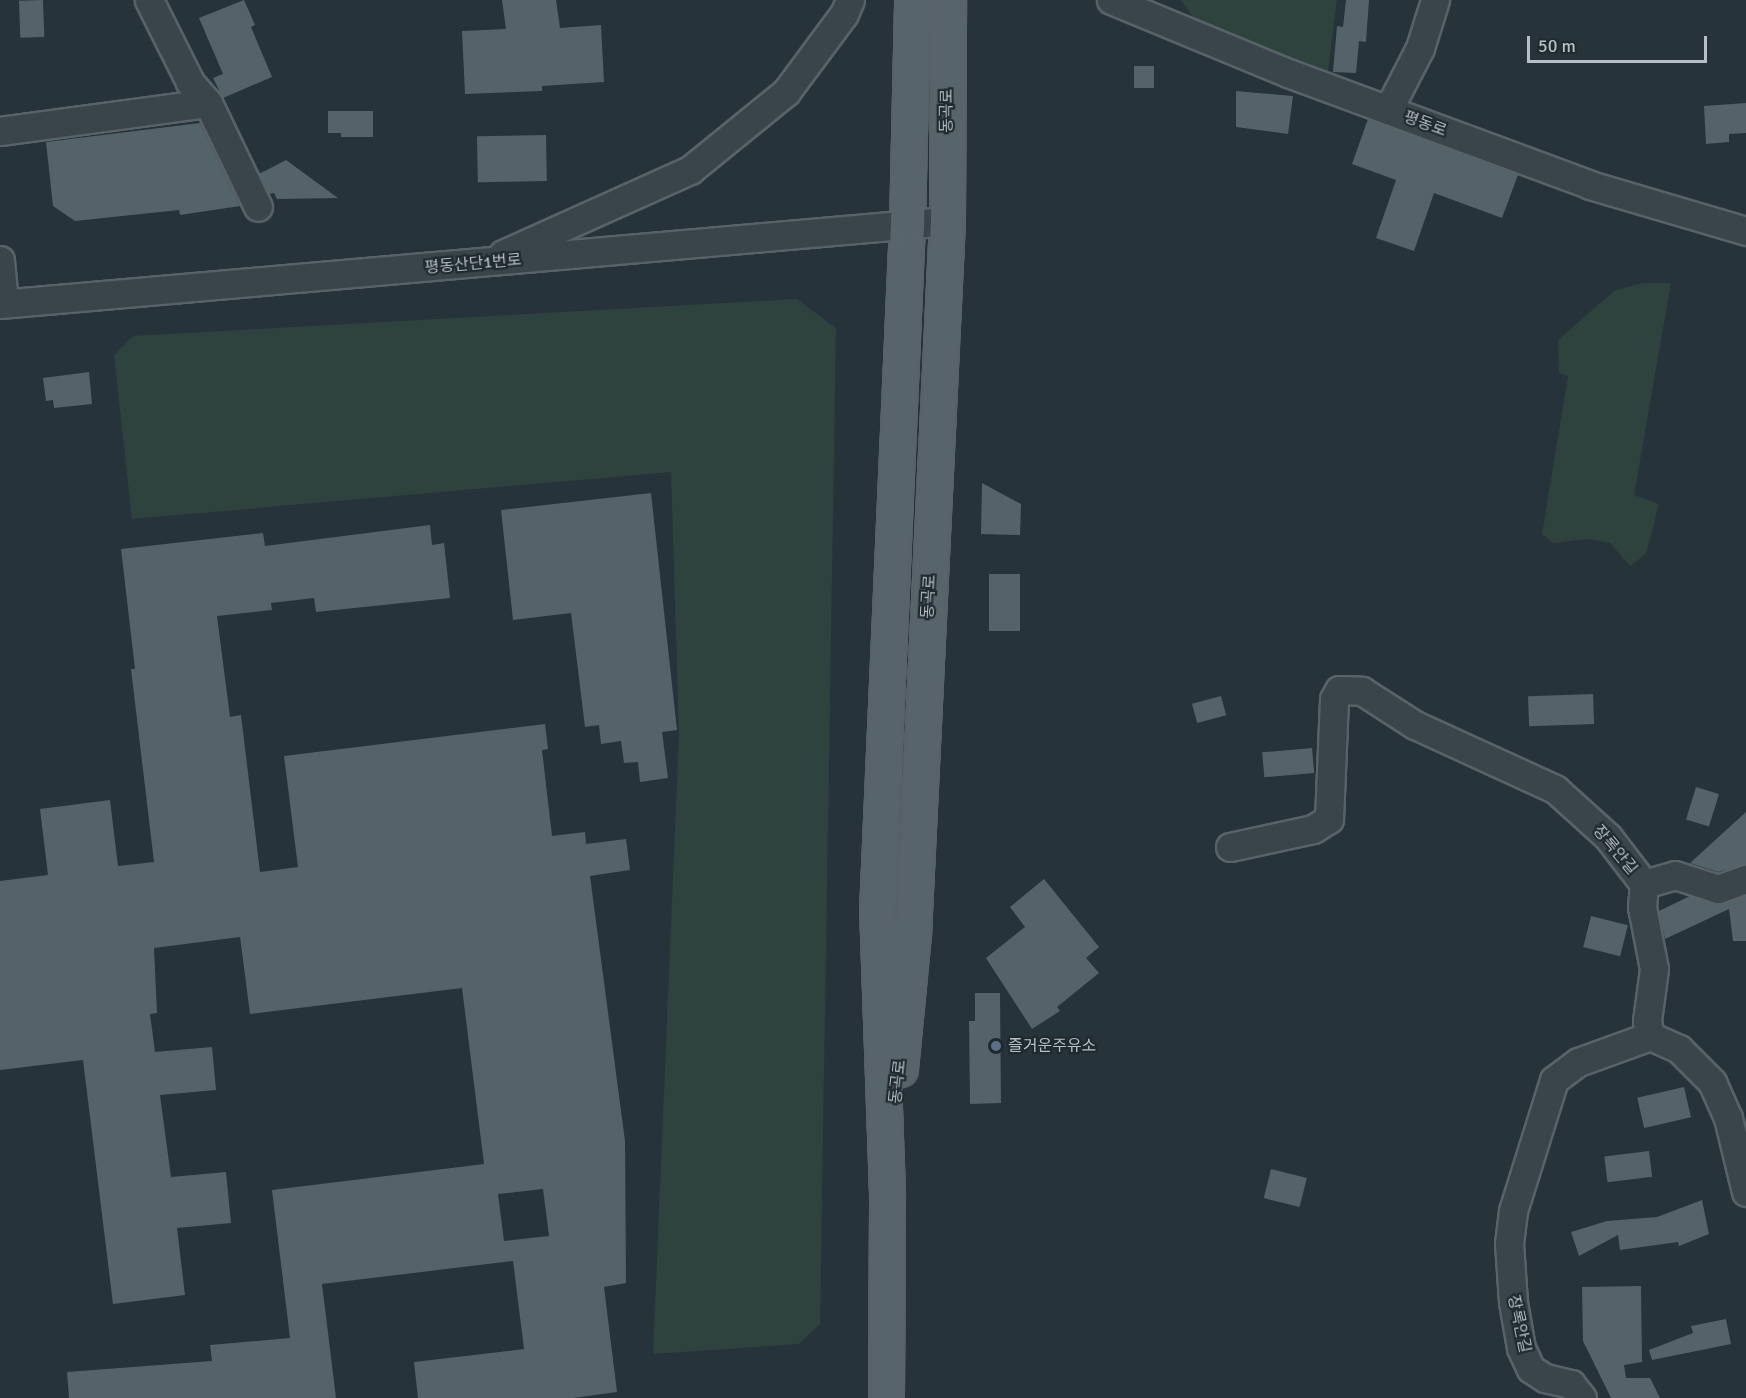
<!DOCTYPE html>
<meta charset="utf-8">
<style>
body{margin:0}
#map{position:relative;width:1746px;height:1398px;overflow:hidden;background:#27333a;font-family:Signika,"Noto Sans KR",sans-serif}
div>[style]{position:absolute}
[style*='--x']{left:calc(var(--x)*1px);top:calc(var(--y)*1px);width:calc(var(--w)*1px);rotate:calc(var(--a)*1deg)}
.green>*{inset:0;background:#2e423e}
.building>*{inset:0;background:#54626a;transform-origin:0 0}
.roads{filter:drop-shadow(2px 0 #586269) drop-shadow(-2px 0 #586269) drop-shadow(0 2px #586269) drop-shadow(0 -2px #586269)}
.minor>*{height:27px;margin:-13.5px;padding:0 13.5px;transform-origin:13.5px;border-radius:13.5px;background:#3a444b}
.major>*{height:33px;margin:-16.5px;padding:0 16.5px;transform-origin:16.5px;border-radius:16.5px;background:#58646b}
.dots>*{width:16px;height:16px;translate:-50% -50%;box-sizing:border-box;border:3px solid #1f2930;border-radius:50%}
span{translate:-50% -50%;white-space:nowrap;text-align:center;line-height:1.15;-webkit-text-stroke:4.5px #1f2930;paint-order:stroke}
.street-label{font-size:16px;color:#b6bfc6}
.poi-label{font-size:16px;color:#b6bfc6}
.left{translate:0 -50%;text-align:left}
.scale{position:absolute;left:1527px;top:36px;width:180px;height:27px;box-sizing:border-box;border:3px solid #b6bfc6;border-top:0;padding-left:8px;font-size:18px;line-height:21px;white-space:nowrap;color:#b6bfc6;-webkit-text-stroke:4px #1f2930;paint-order:stroke}
</style>
<div id="map">
<div class="green">
<i style="clip-path:polygon(1181px 0,1337px 0,1328px 71px,1198px 25px)"></i>
<i style="clip-path:polygon(1642px 283px,1671px 283px,1634px 495px,1659px 504px,1646px 554px,1630px 566px,1610px 543px,1588px 539px,1553px 543px,1542px 534px,1568px 376px,1559px 373px,1558px 340px,1614px 291px)"></i>
<i style="clip-path:polygon(797px 299px,836px 328px,820px 1324px,799px 1344px,653px 1354px,679px 735px,671px 472px,132px 519px,114px 355px,133px 336px)"></i>
</div>
<div class="building">
<i style="left:43px;top:0;width:37px;height:24px;rotate:88deg"></i>
<i style="clip-path:polygon(244px 0,255px 25px,251px 27px,272px 77px,223px 98px,213px 78px,223px 74px,199px 18px)"></i>
<i style="clip-path:polygon(502px 0,556px 0,560px 28px,601px 25px,604px 82px,542px 86px,542px 91px,465px 94px,462px 31px,506px 29px)"></i>
<i style="clip-path:polygon(1346px 0,1369px 0,1366px 42px,1359px 41px,1356px 73px,1333px 72px,1337px 26px,1343px 27px)"></i>
<i style="left:1134px;top:66px;width:20px;height:22px"></i>
<i style="clip-path:polygon(1236px 91px,1293px 96px,1288px 134px,1236px 127px)"></i>
<i style="clip-path:polygon(1746px 103px,1746px 133px,1729px 134px,1729px 142px,1706px 144px,1704px 106px)"></i>
<i style="clip-path:polygon(328px 111px,373px 111px,373px 137px,341px 137px,341px 133px,328px 133px)"></i>
<i style="clip-path:polygon(1368px 119px,1518px 175px,1502px 218px,1434px 193px,1414px 251px,1376px 238px,1396px 180px,1352px 164px)"></i>
<i style="clip-path:polygon(200px 123px,240px 206px,180px 215px,179px 210px,75px 221px,53px 206px,46px 142px)"></i>
<i style="left:546px;top:135px;width:46px;height:69px;rotate:89deg"></i>
<i style="clip-path:polygon(286px 160px,338px 198px,277px 199px,274px 193px,269px 194px,259px 174px)"></i>
<i style="clip-path:polygon(89px 372px,92px 404px,54px 408px,53px 400px,46px 401px,43px 378px)"></i>
<i style="clip-path:polygon(982px 483px,1021px 504px,1020px 535px,981px 534px)"></i>
<i style="clip-path:polygon(651px 493px,677px 730px,662px 732px,668px 778px,640px 782px,638px 762px,624px 763px,621px 741px,601px 744px,599px 725px,585px 727px,571px 613px,513px 620px,501px 510px)"></i>
<i style="clip-path:polygon(evenodd,430px 525px,432px 545px,444px 543px,450px 598px,316px 612px,314px 598px,271px 603px,272px 610px,217px 616px,230px 717px,241px 715px,260px 872px,298px 867px,284px 756px,545px 724px,548px 749px,542px 750px,552px 836px,585px 832px,586px 844px,626px 839px,630px 870px,590px 876px,625px 1141px,626px 1283px,604px 1287px,617px 1392px,573px 1398px,418px 1398px,414px 1362px,524px 1349px,513px 1261px,322px 1284px,336px 1398px,69px 1398px,67px 1372px,212px 1361px,210px 1345px,290px 1338px,272px 1190px,484px 1164px,462px 988px,250px 1014px,240px 937px,154px 948px,157px 1013px,150px 1014px,155px 1052px,212px 1047px,216px 1090px,160px 1095px,171px 1177px,226px 1172px,231px 1223px,177px 1228px,185px 1295px,113px 1304px,83px 1060px,0 1070px,0 881px,48px 875px,40px 809px,110px 800px,118px 866px,154px 862px,131px 669px,135px 669px,121px 549px,263px 533px,265px 546px,430px 525px,543px 1189px,549px 1236px,504px 1241px,498px 1194px,543px 1189px)"></i>
<i style="left:989px;top:574px;width:31px;height:57px"></i>
<i style="left:1593px;top:694px;width:30px;height:65px;rotate:88deg"></i>
<i style="left:1221px;top:696px;width:20px;height:30px;rotate:75deg"></i>
<i style="left:1312px;top:748px;width:25px;height:50px;rotate:85deg"></i>
<i style="left:1696px;top:787px;width:24px;height:34px;rotate:17deg"></i>
<i style="clip-path:polygon(1746px 812px,1746px 864px,1718px 872px,1690px 863px)"></i>
<i style="clip-path:polygon(1044px 879px,1099px 947px,1086px 958px,1099px 973px,1057px 1007px,1060px 1011px,1032px 1029px,986px 958px,1025px 927px,1010px 907px)"></i>
<i style="clip-path:polygon(1690px 896px,1714px 904px,1746px 896px,1746px 941px,1733px 941px,1729px 909px,1665px 939px,1659px 911px)"></i>
<i style="left:1591px;top:916px;width:38px;height:32px;rotate:14deg"></i>
<i style="clip-path:polygon(975px 993px,1000px 993px,1001px 1103px,970px 1104px,969px 1021px,975px 1021px)"></i>
<i style="left:1684px;top:1087px;width:31px;height:48px;rotate:77deg"></i>
<i style="left:1649px;top:1151px;width:26px;height:45px;rotate:83deg"></i>
<i style="left:1271px;top:1169px;width:37px;height:30px;rotate:14deg"></i>
<i style="clip-path:polygon(1702px 1200px,1709px 1234px,1679px 1246px,1678px 1242px,1620px 1250px,1618px 1235px,1579px 1256px,1571px 1232px,1607px 1221px,1657px 1217px)"></i>
<i style="clip-path:polygon(1641px 1286px,1642px 1362px,1624px 1365px,1626px 1378px,1650px 1378px,1660px 1398px,1611px 1398px,1583px 1341px,1582px 1287px)"></i>
<i style="clip-path:polygon(1726px 1319px,1731px 1344px,1652px 1360px,1649px 1350px,1693px 1333px,1691px 1326px)"></i>
</div>
<div class="roads">
<div class="minor">
<i style="--x:1111;--y:0;--w:191;--a:22.4"></i>
<i style="--x:1288;--y:73;--w:322;--a:20.3"></i>
<i style="--x:1590;--y:185;--w:163;--a:16.4"></i>
<i style="--x:208;--y:103;--w:115;--a:64.3"></i>
<i style="--x:1388;--y:110;--w:70;--a:-62.7"></i>
<i style="--x:1420;--y:48;--w:50;--a:-72.6"></i>
<i style="--x:0;--y:131;--w:210;--a:-7.7"></i>
<i style="--x:208;--y:103;--w:28;--a:-131"></i>
<i style="--x:190;--y:82;--w:92;--a:-116.6"></i>
<i style="--x:503;--y:254;--w:205;--a:-24.2"></i>
<i style="--x:690;--y:170;--w:124;--a:-39.1"></i>
<i style="--x:786;--y:92;--w:97;--a:-53.4"></i>
<i style="--x:844;--y:14;--w:15;--a:-67"></i>
<i style="--x:0;--y:260;--w:43;--a:84.7"></i>
<i style="--x:0;--y:304;--w:951;--a:-5.01"></i>
<i style="--x:1230;--y:847;--w:85;--a:-12.2"></i>
<i style="--x:1313;--y:829;--w:19;--a:-32"></i>
<i style="--x:1329;--y:819;--w:120;--a:-87.6"></i>
<i style="--x:1334;--y:699;--w:10;--a:-61"></i>
<i style="--x:1339;--y:690;--w:23;--a:2"></i>
<i style="--x:1362;--y:691;--w:63;--a:32.7"></i>
<i style="--x:1415;--y:725;--w:154;--a:24.6"></i>
<i style="--x:1555;--y:789;--w:72;--a:42.2"></i>
<i style="--x:1608;--y:837;--w:59;--a:52.5"></i>
<i style="--x:1644;--y:884;--w:23;--a:95"></i>
<i style="--x:1642;--y:907;--w:63;--a:79"></i>
<i style="--x:1654;--y:969;--w:52;--a:97.7"></i>
<i style="--x:1647;--y:1021;--w:15;--a:79"></i>
<i style="--x:1650;--y:1036;--w:77;--a:160.1"></i>
<i style="--x:1578;--y:1062;--w:30;--a:143"></i>
<i style="--x:1554;--y:1080;--w:137;--a:107.4"></i>
<i style="--x:1513;--y:1211;--w:32;--a:97"></i>
<i style="--x:1509;--y:1243;--w:59;--a:86.1"></i>
<i style="--x:1513;--y:1302;--w:47;--a:80.1"></i>
<i style="--x:1521;--y:1348;--w:23;--a:65"></i>
<i style="--x:1531;--y:1369;--w:17;--a:33"></i>
<i style="--x:1545;--y:1378;--w:27;--a:13"></i>
<i style="--x:1571;--y:1384;--w:18;--a:52"></i>
<i style="--x:1644;--y:884;--w:32;--a:-16"></i>
<i style="--x:1675;--y:875;--w:45;--a:18"></i>
<i style="--x:1718;--y:889;--w:30;--a:-20"></i>
<i style="--x:1650;--y:1036;--w:32;--a:24"></i>
<i style="--x:1679;--y:1049;--w:47;--a:45"></i>
<i style="--x:1712;--y:1082;--w:39;--a:66"></i>
<i style="--x:1728;--y:1118;--w:76;--a:76.3"></i>
</div>
<div class="major">
<i style="--x:900;--y:1069;--w:136;--a:-84.5"></i>
<i style="--x:913;--y:934;--w:714;--a:-87.27"></i>
<i style="--x:947;--y:221;--w:221;--a:-89.7"></i>
<i style="--x:886;--y:1398;--w:205;--a:-89.7"></i>
<i style="--x:887;--y:1193;--w:282;--a:-92"></i>
<i style="--x:877;--y:911;--w:687;--a:-87.5"></i>
<i style="--x:907;--y:225;--w:225;--a:-88.7"></i>
</div>
</div>
<div class="dots">
<i style="left:996px;top:1046px;background:#5c6f8a"></i>
</div>
<div class="street-label">
<span style="left:947px;top:111px;rotate:-90deg">동곡로</span>
<span style="left:1425px;top:124px;rotate:20deg">평동로</span>
<span style="left:473px;top:264px;rotate:-5deg">평동산단1번로</span>
<span style="left:929px;top:597px;rotate:-87deg">동곡로</span>
<span style="left:1615px;top:850px;rotate:50deg">장록안길</span>
<span style="left:898px;top:1082px;rotate:-84deg">동곡로</span>
<span style="left:1519px;top:1324px;rotate:78deg">장록안길</span>
</div>
<div class="poi-label">
<span class="left" style="left:1008px;top:1046px">즐거운주유소</span>
</div>
<div class="scale">50 m</div>
</div>
